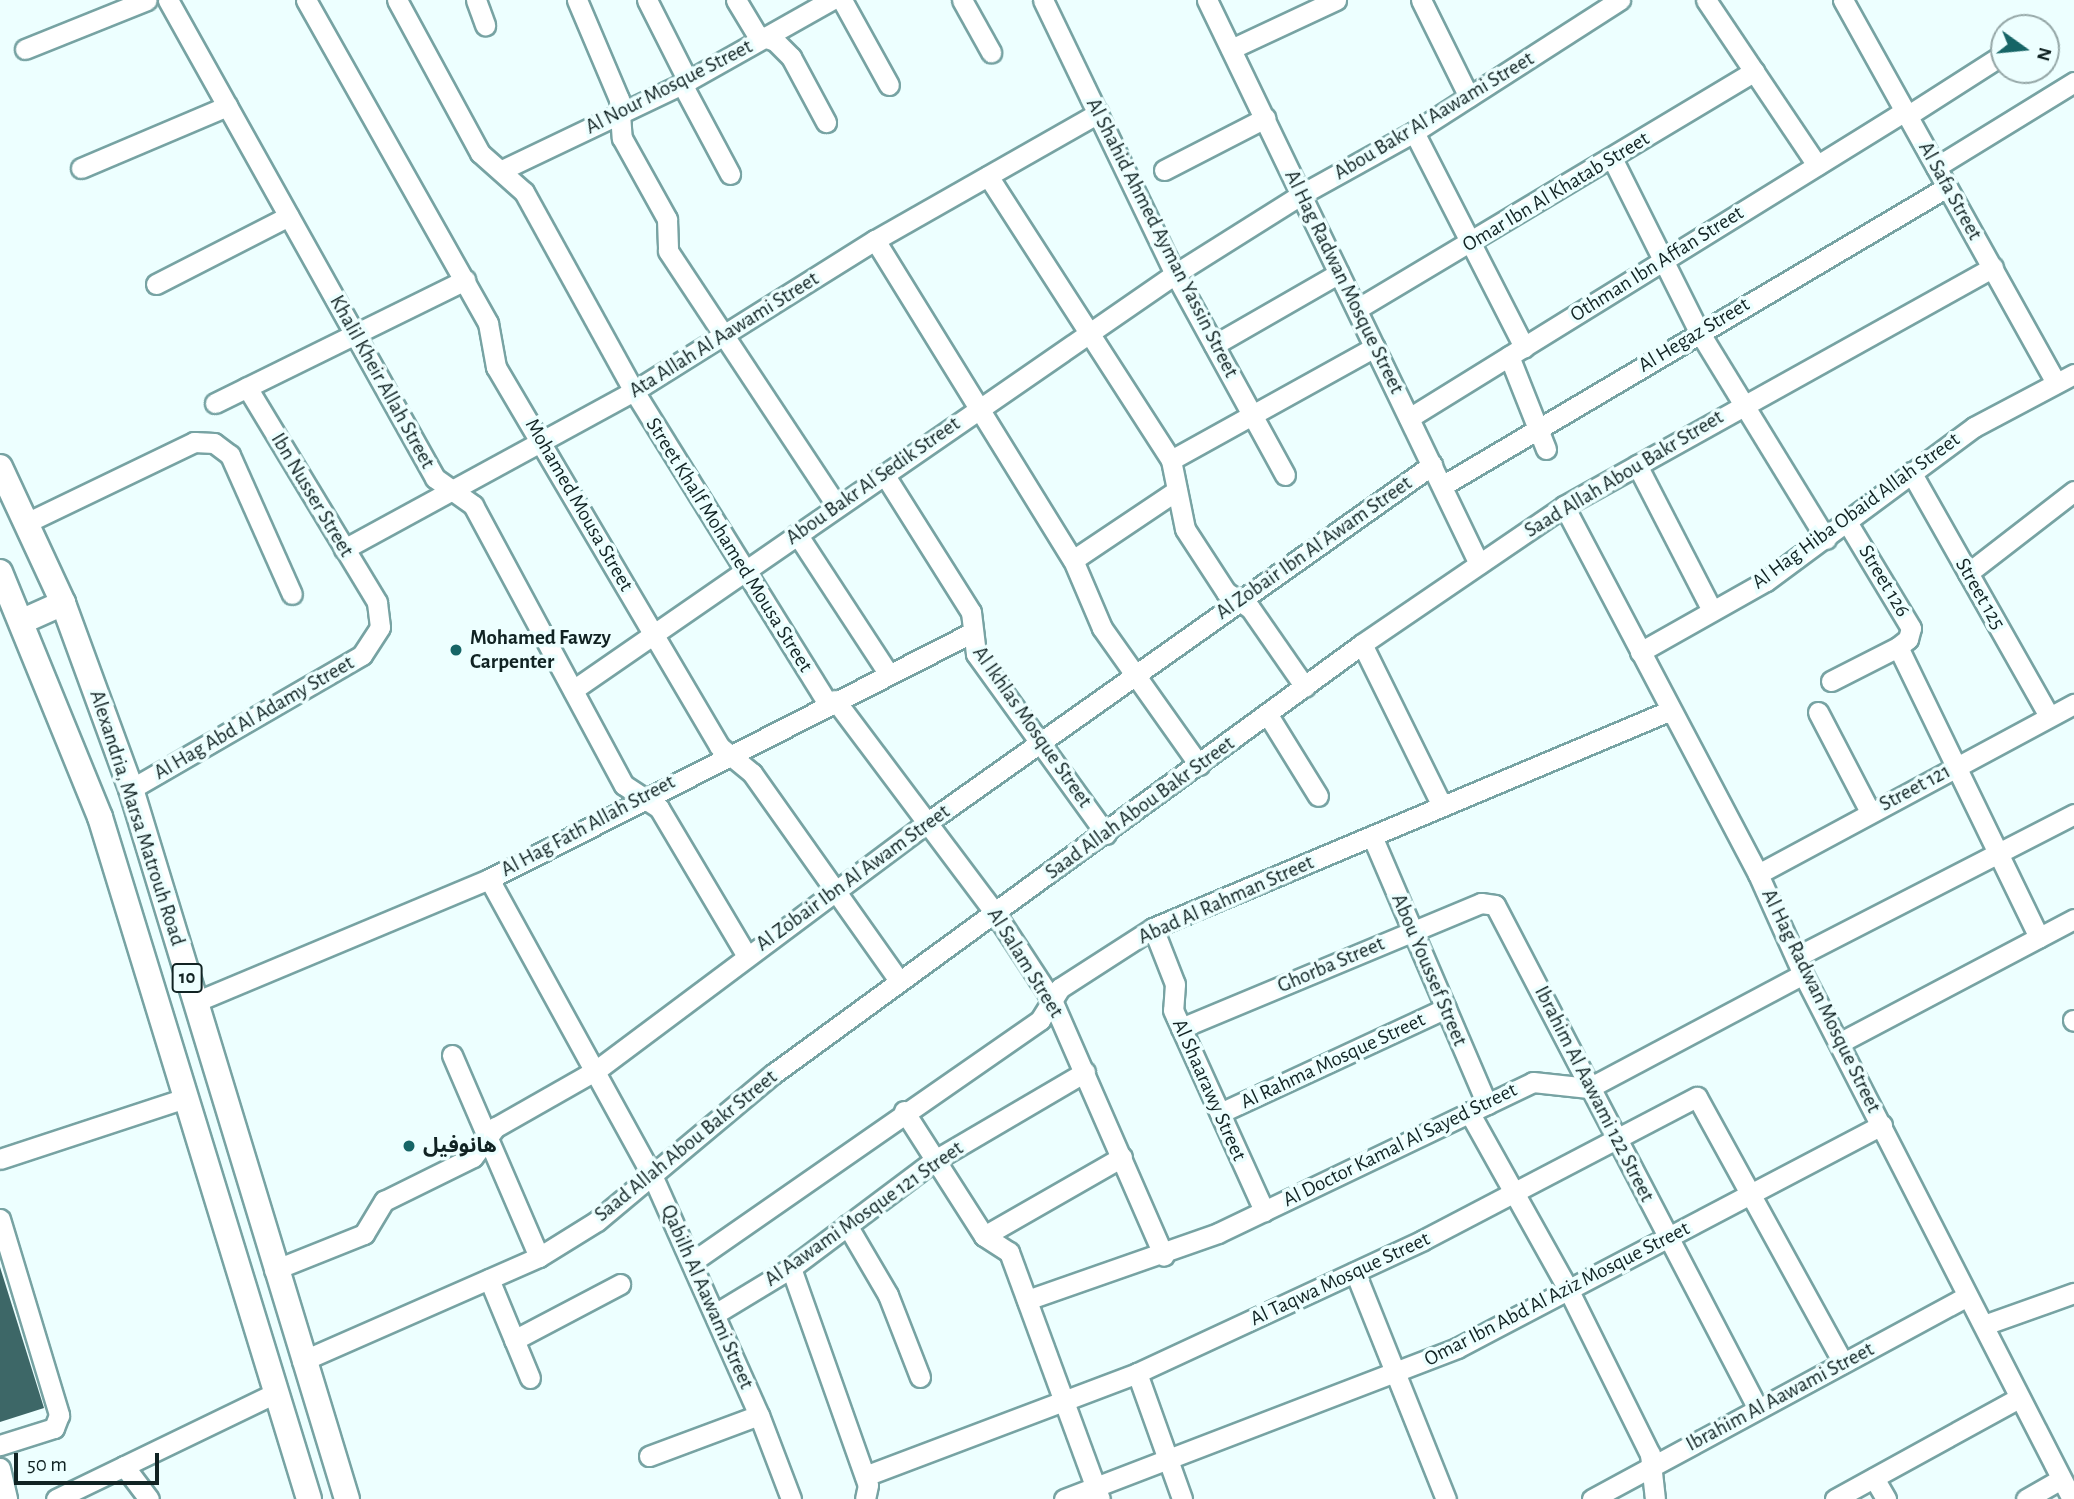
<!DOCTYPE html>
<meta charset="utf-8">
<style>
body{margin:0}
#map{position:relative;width:2074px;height:1499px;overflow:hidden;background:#edffff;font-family:"Alegreya Sans","Noto Sans Arabic",sans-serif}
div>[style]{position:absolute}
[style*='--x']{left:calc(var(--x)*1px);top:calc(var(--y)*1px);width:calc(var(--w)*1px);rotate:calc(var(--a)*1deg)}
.building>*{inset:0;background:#3d6767}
.roads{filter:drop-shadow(2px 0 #77a3a3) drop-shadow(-2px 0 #77a3a3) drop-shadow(0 2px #77a3a3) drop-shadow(0 -2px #77a3a3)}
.minor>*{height:19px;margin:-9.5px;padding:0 9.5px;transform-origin:9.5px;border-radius:9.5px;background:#fff}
.major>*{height:24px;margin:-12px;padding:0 12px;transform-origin:12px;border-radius:12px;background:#fff}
.dots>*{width:19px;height:19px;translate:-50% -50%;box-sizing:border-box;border:4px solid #edffff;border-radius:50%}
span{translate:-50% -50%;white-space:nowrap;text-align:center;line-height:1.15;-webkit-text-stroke:7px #edffff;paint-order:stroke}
.shield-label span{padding:2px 5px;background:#edffff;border:2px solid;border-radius:5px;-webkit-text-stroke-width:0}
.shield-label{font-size:19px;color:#112323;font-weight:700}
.street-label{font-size:21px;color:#112323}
.poi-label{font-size:21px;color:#112323;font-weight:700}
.left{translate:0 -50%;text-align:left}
.north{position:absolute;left:1990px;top:14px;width:70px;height:70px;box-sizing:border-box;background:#edffff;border:2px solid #95a7a7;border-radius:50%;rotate:105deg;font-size:19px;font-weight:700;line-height:28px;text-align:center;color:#112323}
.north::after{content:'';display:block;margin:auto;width:24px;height:32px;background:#166566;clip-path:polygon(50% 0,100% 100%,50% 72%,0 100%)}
.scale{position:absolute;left:14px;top:1453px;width:145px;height:32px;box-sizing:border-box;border:4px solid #112323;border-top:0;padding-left:9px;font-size:21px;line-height:24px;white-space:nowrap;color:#112323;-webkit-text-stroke:5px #edffff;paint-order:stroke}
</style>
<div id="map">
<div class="building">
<i style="clip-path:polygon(0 1267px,44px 1408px,0 1422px)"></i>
</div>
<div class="roads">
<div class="minor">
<i style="--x:168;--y:0;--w:548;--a:60.81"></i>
<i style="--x:435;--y:478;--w:47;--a:35.4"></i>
<i style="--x:473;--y:505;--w:318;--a:61.7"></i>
<i style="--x:624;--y:785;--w:42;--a:33.3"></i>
<i style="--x:659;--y:808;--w:172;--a:59.3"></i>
<i style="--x:306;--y:0;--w:371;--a:60.6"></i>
<i style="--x:488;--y:323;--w:45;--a:79.7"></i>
<i style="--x:496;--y:367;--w:440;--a:59.5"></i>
<i style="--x:719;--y:746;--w:43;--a:39.3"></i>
<i style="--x:752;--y:773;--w:255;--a:54.7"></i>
<i style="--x:397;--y:0;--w:174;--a:61.5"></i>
<i style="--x:480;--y:153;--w:59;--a:41.6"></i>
<i style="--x:524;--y:192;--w:227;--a:61.1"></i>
<i style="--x:634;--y:391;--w:368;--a:58.2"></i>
<i style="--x:476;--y:0;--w:27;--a:70"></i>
<i style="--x:577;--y:0;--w:108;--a:67"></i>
<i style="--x:619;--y:99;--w:39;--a:86"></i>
<i style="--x:622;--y:138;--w:93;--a:60.9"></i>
<i style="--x:667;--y:219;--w:32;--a:88"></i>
<i style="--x:668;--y:251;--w:306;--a:56.5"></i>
<i style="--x:647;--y:0;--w:91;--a:63.2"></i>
<i style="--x:736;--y:0;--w:41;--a:59"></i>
<i style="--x:757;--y:35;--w:19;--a:18"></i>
<i style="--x:775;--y:41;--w:23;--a:45"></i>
<i style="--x:791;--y:57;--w:74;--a:61.7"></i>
<i style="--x:842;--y:0;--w:97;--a:61.1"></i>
<i style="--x:962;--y:0;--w:60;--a:60.9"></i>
<i style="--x:1043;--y:0;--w:304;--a:64.3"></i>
<i style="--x:1175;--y:274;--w:229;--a:61.3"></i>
<i style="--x:1207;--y:0;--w:626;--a:64.25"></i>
<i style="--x:1421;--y:0;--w:108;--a:63.7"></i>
<i style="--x:1706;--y:0;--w:199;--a:56.1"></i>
<i style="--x:1843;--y:0;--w:437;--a:60.9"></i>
<i style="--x:25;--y:49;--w:131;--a:-21.9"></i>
<i style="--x:1231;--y:49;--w:116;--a:-25"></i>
<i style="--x:682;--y:84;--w:102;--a:61.9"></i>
<i style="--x:1907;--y:116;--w:115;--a:-32.6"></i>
<i style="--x:1414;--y:132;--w:242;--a:62.9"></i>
<i style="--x:1612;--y:158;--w:192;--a:63.4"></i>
<i style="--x:1698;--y:330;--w:245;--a:58.5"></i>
<i style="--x:1936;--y:167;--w:162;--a:-31.6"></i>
<i style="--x:81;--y:168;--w:159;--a:-23"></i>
<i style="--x:504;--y:169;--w:197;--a:-25.5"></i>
<i style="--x:682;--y:84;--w:171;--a:-29.4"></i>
<i style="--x:1164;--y:170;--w:114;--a:-27.2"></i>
<i style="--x:988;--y:176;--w:338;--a:57.2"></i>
<i style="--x:1171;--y:460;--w:70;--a:78.5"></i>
<i style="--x:1185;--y:529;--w:75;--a:56.9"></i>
<i style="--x:1226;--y:592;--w:29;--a:34"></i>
<i style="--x:1250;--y:608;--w:96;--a:55.2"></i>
<i style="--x:875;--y:240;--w:376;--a:58.3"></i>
<i style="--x:1073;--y:560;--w:74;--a:66.9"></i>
<i style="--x:1102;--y:628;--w:168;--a:54.7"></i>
<i style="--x:156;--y:284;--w:149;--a:-27.1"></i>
<i style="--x:1357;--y:309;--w:463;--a:-30.9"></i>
<i style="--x:1214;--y:345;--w:144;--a:-29.9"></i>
<i style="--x:1509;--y:356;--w:100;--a:68.3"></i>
<i style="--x:215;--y:403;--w:279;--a:-26.2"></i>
<i style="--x:1409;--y:418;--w:583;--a:-31.76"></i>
<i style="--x:1171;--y:460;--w:233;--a:-29"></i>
<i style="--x:1637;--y:465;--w:163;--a:62.7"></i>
<i style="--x:1911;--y:472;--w:280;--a:60.5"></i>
<i style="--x:884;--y:474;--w:163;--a:57.8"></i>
<i style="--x:971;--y:612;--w:42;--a:83.2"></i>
<i style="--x:976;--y:654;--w:222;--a:54.2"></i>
<i style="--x:1442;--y:486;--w:587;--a:-30.63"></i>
<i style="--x:1564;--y:506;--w:416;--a:62.2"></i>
<i style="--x:1758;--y:874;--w:110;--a:65.8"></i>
<i style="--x:1803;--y:974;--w:590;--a:62.87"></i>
<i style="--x:26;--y:523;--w:187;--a:-25.7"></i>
<i style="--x:194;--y:442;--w:20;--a:3"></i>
<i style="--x:214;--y:443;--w:20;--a:37"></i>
<i style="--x:230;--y:455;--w:152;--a:66"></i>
<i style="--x:797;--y:534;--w:166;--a:56.8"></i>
<i style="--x:344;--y:549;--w:330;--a:-28.6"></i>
<i style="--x:634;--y:391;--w:284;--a:-32.1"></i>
<i style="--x:875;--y:240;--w:257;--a:-29.6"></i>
<i style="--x:1073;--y:560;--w:125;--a:-33.9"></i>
<i style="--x:1968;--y:573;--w:134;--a:-37.7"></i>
<i style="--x:1362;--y:644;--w:181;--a:63.7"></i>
<i style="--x:1898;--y:647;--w:323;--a:64.1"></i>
<i style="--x:1640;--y:652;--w:145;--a:-29.4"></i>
<i style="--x:1766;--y:581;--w:259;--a:-36.5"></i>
<i style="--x:1974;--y:427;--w:113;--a:-27.9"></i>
<i style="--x:1831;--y:681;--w:75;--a:-26.9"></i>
<i style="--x:1898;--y:647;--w:13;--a:-39"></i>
<i style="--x:1908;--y:639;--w:11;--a:-75"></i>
<i style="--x:1911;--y:628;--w:124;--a:-121.1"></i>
<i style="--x:573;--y:690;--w:732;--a:-34.65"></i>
<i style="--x:1175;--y:274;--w:150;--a:-32.2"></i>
<i style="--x:1302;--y:194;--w:128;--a:-29"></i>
<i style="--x:1414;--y:132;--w:245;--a:-32.7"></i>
<i style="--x:835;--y:700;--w:266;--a:53.1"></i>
<i style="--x:995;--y:913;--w:104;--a:56.8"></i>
<i style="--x:1052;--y:1000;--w:279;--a:66.4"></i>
<i style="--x:1818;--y:712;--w:113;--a:62.5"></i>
<i style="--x:1268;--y:715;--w:95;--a:58.3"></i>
<i style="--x:131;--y:789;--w:267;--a:-30.1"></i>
<i style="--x:362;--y:655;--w:33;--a:-57"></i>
<i style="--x:380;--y:627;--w:25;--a:-97"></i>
<i style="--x:377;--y:602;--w:251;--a:-121.2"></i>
<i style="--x:1372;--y:836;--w:292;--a:66.8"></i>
<i style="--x:1758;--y:874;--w:359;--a:-28.3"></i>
<i style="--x:489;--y:879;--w:338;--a:61.2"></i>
<i style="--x:652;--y:1175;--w:263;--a:66"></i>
<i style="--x:759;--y:1415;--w:90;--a:69.1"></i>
<i style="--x:1153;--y:928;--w:60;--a:68.6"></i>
<i style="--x:1175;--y:984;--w:26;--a:94"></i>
<i style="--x:1173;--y:1010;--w:221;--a:65.6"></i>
<i style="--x:1796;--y:957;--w:313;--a:-27.2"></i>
<i style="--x:195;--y:1002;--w:319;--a:-22.7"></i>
<i style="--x:489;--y:879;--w:543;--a:-27.04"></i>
<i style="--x:2073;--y:1020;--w:1;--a:45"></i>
<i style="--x:1181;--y:1028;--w:325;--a:-22.6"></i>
<i style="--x:1481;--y:903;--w:14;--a:8"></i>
<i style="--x:1495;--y:905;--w:568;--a:62.44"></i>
<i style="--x:1839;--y:1043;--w:266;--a:-27.8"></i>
<i style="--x:452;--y:1055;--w:220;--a:66.7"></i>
<i style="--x:904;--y:1111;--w:148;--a:57.4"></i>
<i style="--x:984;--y:1236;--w:30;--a:33"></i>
<i style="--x:1009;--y:1252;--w:263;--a:69.8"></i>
<i style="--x:1469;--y:1112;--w:205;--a:60.8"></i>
<i style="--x:1569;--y:1291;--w:182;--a:63.6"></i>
<i style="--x:1650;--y:1454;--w:45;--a:83.7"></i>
<i style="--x:1220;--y:1113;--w:249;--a:-24.9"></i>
<i style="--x:0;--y:1159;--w:192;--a:-18.2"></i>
<i style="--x:0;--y:1219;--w:205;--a:73.2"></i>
<i style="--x:59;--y:1415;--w:14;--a:111"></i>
<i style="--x:54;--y:1428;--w:57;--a:162.5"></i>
<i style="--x:847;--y:1225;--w:81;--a:59.6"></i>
<i style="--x:888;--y:1295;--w:88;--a:68.7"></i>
<i style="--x:984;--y:1236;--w:159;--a:-29.8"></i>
<i style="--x:692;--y:1262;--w:424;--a:-34.8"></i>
<i style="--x:1040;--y:1020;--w:38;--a:-58"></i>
<i style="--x:1060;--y:988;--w:111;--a:-32.8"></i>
<i style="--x:1153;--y:928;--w:562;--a:-22.82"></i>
<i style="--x:791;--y:1268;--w:230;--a:70.5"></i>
<i style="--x:868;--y:1485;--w:14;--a:102"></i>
<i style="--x:274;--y:1270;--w:97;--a:-21.8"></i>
<i style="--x:364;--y:1234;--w:39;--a:-59"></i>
<i style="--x:384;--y:1201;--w:99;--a:-26.3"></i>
<i style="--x:473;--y:1157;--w:38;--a:-53"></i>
<i style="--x:496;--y:1127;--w:117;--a:-29.6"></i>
<i style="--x:598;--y:1069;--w:412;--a:-36.8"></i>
<i style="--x:928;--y:822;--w:618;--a:-35.31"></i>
<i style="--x:1355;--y:1272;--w:245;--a:68.2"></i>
<i style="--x:489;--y:1279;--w:107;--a:67.5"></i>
<i style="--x:1027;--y:1300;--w:202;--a:-19.3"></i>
<i style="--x:1218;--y:1233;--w:349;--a:-25.6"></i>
<i style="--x:1533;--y:1082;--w:56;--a:6.1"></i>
<i style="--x:1589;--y:1088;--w:242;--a:-28"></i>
<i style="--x:715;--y:1314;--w:89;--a:-31.2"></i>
<i style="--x:791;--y:1268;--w:180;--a:-36.9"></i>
<i style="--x:935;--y:1160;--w:174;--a:-30.4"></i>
<i style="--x:1984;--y:1325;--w:96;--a:-19.6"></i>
<i style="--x:514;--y:1340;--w:120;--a:-27.8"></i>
<i style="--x:302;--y:1361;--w:259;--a:-23.7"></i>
<i style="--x:539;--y:1257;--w:68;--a:-31.8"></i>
<i style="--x:597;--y:1221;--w:229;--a:-39.9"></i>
<i style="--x:773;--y:1074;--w:729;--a:-36.13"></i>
<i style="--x:1362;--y:644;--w:245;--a:-34.3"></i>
<i style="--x:1564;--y:506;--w:491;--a:-29.1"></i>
<i style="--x:1137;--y:1373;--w:134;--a:70.3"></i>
<i style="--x:649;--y:1456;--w:117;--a:-20.4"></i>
<i style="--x:124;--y:1466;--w:41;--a:52.9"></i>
<i style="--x:0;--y:1468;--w:32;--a:77"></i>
<i style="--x:865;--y:1476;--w:291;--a:-20.7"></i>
<i style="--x:1137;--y:1373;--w:315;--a:-24.9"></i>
<i style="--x:1423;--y:1240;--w:309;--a:-27.6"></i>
<i style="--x:1697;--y:1097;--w:303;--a:61.2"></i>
<i style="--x:1874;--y:1478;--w:24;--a:60"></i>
<i style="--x:56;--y:1499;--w:241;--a:-25.8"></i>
<i style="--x:1064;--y:1499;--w:421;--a:-21"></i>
<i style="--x:1457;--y:1348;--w:480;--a:-27.7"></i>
<i style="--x:1592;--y:1499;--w:426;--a:-28.4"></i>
<i style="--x:1835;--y:1499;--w:210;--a:-28.8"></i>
<i style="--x:2026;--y:1499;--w:40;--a:-29.7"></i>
</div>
<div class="major">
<i style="--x:0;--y:467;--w:150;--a:65.1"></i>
<i style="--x:63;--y:603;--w:198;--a:69.9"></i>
<i style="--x:131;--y:789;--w:742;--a:73.08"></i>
<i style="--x:0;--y:572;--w:265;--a:67.8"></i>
<i style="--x:100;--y:817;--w:713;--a:72.96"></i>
<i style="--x:23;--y:621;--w:44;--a:-24.2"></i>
</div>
</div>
<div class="dots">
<i style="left:456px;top:650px;background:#166566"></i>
<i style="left:409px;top:1146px;background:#166566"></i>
</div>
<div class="shield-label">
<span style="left:187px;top:978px">10</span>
</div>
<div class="street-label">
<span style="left:669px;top:87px;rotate:-27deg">Al Nour Mosque Street</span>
<span style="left:1434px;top:116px;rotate:-31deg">Abou Bakr Al Aawami Street</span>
<span style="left:1950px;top:191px;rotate:61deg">Al Safa Street</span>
<span style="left:1556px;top:192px;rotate:-31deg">Omar Ibn Al Khatab Street</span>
<span style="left:1162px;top:238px;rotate:63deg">Al Shahid Ahmed Ayman Yassin Street</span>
<span style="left:1657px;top:264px;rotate:-32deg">Othman Ibn Affan Street</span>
<span style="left:1344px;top:282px;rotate:64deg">Al Hag Radwan Mosque Street</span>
<span style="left:724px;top:335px;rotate:-32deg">Ata Allah Al Aawami Street</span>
<span style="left:1694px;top:335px;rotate:-31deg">Al Hegaz Street</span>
<span style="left:382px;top:382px;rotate:61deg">Khalil Kheir Allah Street</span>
<span style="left:1624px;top:474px;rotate:-31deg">Saad Allah Abou Bakr Street</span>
<span style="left:873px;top:481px;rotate:-35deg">Abou Bakr Al Sedik Street</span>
<span style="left:312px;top:495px;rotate:59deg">Ibn Nusser Street</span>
<span style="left:579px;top:505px;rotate:60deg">Mohamed Mousa Street</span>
<span style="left:1856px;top:511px;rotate:-36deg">Al Hag Hiba Obaid Allah Street</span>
<span style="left:729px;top:545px;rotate:58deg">Street Khalf Mohamed Mousa Street</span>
<span style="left:1314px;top:548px;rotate:-35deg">Al Zobair Ibn Al Awam Street</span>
<span style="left:1884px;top:581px;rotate:59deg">Street 126</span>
<span style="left:1980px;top:594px;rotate:60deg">Street 125</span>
<span style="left:254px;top:718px;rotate:-30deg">Al Hag Abd Al Adamy Street</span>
<span style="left:1032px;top:727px;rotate:55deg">Al Ikhlas Mosque Street</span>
<span style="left:1915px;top:788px;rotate:-28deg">Street 121</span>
<span style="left:1140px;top:808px;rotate:-36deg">Saad Allah Abou Bakr Street</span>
<span style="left:137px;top:818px;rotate:72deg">Alexandria, Marsa Matrouh Road</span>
<span style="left:588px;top:826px;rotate:-28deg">Al Hag Fath Allah Street</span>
<span style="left:853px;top:878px;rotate:-36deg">Al Zobair Ibn Al Awam Street</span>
<span style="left:1226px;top:900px;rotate:-24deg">Abad Al Rahman Street</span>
<span style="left:1025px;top:963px;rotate:58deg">Al Salam Street</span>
<span style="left:1331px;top:965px;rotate:-23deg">Ghorba Street</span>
<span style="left:1429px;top:970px;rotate:67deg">Abou Youssef Street</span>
<span style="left:1821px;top:1001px;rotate:64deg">Al Hag Radwan Mosque Street</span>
<span style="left:1333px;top:1061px;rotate:-25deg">Al Rahma Mosque Street</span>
<span style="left:1209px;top:1090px;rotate:66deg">Al Shaarawy Street</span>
<span style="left:1594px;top:1094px;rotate:63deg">Ibrahim Al Aawami 122 Street</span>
<span style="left:1400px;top:1145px;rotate:-26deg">Al Doctor Kamal Al Sayed Street</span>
<span style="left:686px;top:1146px;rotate:-39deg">Saad Allah Abou Bakr Street</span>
<span style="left:864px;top:1214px;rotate:-35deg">Al Aawami Mosque 121 Street</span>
<span style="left:1340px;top:1279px;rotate:-25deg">Al Taqwa Mosque Street</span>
<span style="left:1557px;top:1294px;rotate:-27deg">Omar Ibn Abd Al Aziz Mosque Street</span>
<span style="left:707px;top:1297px;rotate:66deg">Qabilh Al Aawami Street</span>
<span style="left:1780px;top:1397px;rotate:-28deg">Ibrahim Al Aawami Street</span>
</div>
<div class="poi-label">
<span class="left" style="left:470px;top:650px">Mohamed Fawzy<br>Carpenter</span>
<span class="left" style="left:423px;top:1146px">هانوفيل</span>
</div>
<div class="north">N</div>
<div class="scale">50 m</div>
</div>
